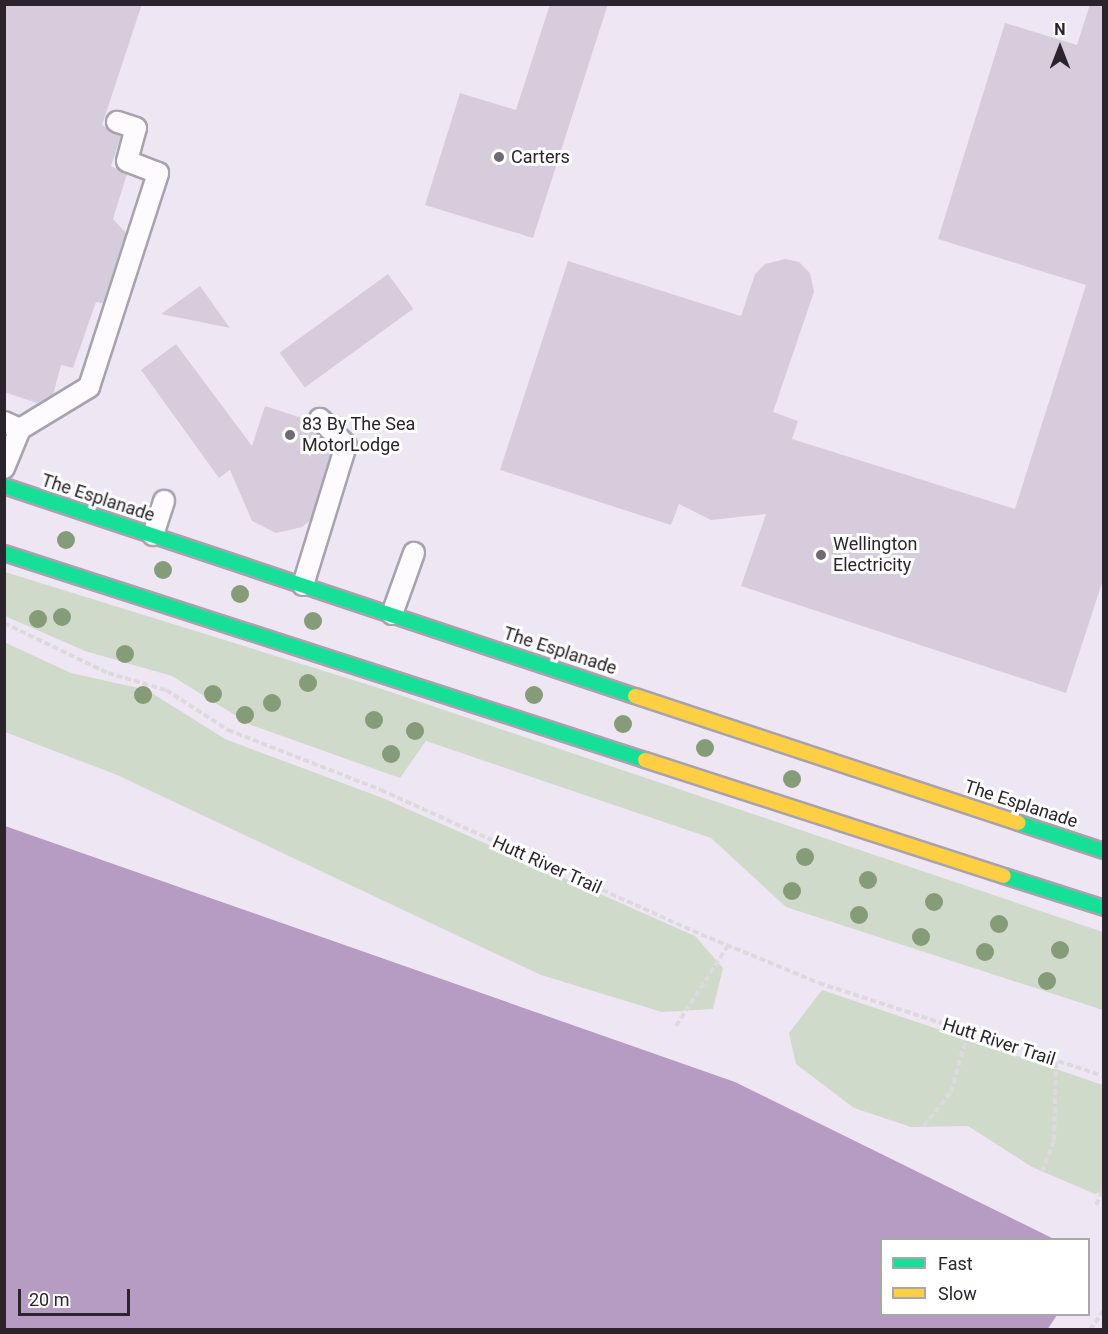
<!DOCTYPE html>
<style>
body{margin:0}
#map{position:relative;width:1108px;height:1334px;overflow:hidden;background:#efe6f3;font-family:Roboto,sans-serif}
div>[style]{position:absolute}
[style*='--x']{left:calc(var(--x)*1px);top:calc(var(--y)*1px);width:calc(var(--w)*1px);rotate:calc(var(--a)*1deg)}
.green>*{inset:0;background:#cfdaca}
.water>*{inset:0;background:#b69bc2}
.building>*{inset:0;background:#d7ccdb;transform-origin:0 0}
.path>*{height:4px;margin-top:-2px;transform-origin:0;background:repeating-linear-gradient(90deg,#dddade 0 6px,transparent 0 9px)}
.roads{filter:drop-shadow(2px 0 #a9a2ad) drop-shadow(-2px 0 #a9a2ad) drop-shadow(0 2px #a9a2ad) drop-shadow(0 -2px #a9a2ad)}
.lane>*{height:20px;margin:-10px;padding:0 10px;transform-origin:10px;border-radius:10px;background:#fdfbfd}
.fast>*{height:14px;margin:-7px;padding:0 7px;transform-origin:7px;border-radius:7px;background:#16e098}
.slow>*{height:14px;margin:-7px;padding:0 7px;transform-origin:7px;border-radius:7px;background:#ffcf43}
.trees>*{width:18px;height:18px;margin:-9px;border-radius:50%;background:#869b78}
.dots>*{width:16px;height:16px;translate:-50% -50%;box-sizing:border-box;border:3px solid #fff;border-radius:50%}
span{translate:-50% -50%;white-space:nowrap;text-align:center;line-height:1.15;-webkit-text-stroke:6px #fff;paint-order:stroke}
.poi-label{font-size:18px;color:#2b242d}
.left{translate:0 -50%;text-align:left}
.street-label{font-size:18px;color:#2b242d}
.frame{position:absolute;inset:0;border:6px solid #2b242d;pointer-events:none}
.legend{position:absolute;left:880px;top:1238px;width:210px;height:78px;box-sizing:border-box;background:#fff;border:2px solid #aaa7ab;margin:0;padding:8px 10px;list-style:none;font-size:18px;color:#2b242d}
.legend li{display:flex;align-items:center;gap:12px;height:30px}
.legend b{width:30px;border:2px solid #aaa7ab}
.north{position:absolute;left:1030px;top:18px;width:60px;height:60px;-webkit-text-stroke:4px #fff;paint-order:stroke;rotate:0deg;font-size:16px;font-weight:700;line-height:24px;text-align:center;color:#2b242d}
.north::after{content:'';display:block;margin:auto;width:21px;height:27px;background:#2b242d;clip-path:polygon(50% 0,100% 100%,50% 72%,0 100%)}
.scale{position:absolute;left:18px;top:1289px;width:112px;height:27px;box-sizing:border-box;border:3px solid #2b242d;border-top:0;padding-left:8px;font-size:18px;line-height:21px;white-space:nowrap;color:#2b242d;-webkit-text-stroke:4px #fff;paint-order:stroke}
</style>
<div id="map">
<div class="green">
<i style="clip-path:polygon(5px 572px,379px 688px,1103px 932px,1103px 1010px,786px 907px,711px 838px,426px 741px,400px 778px,251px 725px,172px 676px,85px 651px,5px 616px)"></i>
<i style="clip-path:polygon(4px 642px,71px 673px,147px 690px,225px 739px,385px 799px,695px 936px,723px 968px,713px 1009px,662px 1012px,541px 975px,117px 775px,5px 732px)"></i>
<i style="clip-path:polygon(822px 990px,1103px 1085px,1103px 1191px,1095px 1194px,1032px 1167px,968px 1126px,911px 1127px,854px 1108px,796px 1064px,789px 1033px)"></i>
</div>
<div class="water">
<i style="clip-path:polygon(5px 826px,735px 1082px,1054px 1239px,882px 1240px,882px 1314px,1057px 1315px,1047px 1330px,5px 1329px)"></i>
</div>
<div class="building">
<i style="clip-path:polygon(4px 4px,142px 4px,102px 125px,121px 136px,111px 166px,127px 174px,113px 219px,126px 233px,103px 303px,96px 302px,73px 368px,61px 365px,53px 395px,37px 403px,4px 392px)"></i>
<i style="clip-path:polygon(550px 4px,608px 4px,533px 238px,425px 205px,460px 93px,516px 110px)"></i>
<i style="clip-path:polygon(1090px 4px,1104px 4px,1104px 577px,1066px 693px,741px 586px,766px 514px,711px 520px,679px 504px,671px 525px,500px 470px,568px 261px,741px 316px,755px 274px,765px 264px,785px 259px,799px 262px,810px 273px,814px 292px,773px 412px,798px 421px,792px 439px,1015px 509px,1086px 285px,938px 239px,1005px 23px,1077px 45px)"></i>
<i style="left:388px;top:274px;width:43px;height:134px;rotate:54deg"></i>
<i style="clip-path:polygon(200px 286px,230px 328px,161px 314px)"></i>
<i style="clip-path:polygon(176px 344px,252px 446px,265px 406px,308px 420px,330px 446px,332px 450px,311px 520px,302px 527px,276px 533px,252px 521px,230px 470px,219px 478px,141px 370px)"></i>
</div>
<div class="path">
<i style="--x:4;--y:623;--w:115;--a:25.7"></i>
<i style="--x:108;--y:673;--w:60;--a:16.3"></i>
<i style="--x:166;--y:690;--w:74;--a:32.8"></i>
<i style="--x:228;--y:730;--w:164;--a:21.4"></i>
<i style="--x:381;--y:790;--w:342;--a:24.3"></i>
<i style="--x:693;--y:931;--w:136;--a:22.4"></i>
<i style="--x:819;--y:983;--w:300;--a:18.1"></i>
<i style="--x:676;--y:1026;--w:98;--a:-57.1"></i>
<i style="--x:924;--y:1126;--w:43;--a:-51.5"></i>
<i style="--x:951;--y:1092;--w:62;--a:-74.2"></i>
<i style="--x:1042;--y:1172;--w:34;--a:-69"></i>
<i style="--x:1054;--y:1140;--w:79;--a:-88.5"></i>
<i style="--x:1096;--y:1205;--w:19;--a:-65"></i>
<i style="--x:1090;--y:1330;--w:24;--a:-55"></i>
</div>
<div class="roads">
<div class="lane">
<i style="--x:4;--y:422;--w:17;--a:24"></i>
<i style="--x:20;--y:429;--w:81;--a:-31.3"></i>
<i style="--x:89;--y:387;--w:225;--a:-72.1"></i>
<i style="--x:158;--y:173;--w:33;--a:-159"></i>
<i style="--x:127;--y:161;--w:34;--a:-75"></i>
<i style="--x:136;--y:128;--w:20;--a:-162"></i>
<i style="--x:4;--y:468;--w:42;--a:-67.7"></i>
<i style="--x:153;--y:535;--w:36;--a:-72"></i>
<i style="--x:303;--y:585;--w:146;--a:-72.9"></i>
<i style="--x:346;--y:445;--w:37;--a:-135"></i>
<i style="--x:392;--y:614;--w:65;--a:-70.2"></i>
</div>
<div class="fast">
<i style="--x:4;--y:486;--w:665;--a:18.41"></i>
<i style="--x:4;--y:553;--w:674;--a:17.9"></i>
<i style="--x:1019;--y:823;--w:89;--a:18.2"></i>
<i style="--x:1004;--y:876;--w:105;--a:17.7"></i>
</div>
<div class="slow">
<i style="--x:635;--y:696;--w:404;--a:18.3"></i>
<i style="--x:645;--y:760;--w:377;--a:17.9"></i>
</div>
</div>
<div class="trees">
<i style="left:66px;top:540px"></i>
<i style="left:163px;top:570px"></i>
<i style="left:240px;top:594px"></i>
<i style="left:62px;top:617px"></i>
<i style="left:38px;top:619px"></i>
<i style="left:313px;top:621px"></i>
<i style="left:125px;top:654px"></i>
<i style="left:308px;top:683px"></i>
<i style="left:213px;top:694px"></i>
<i style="left:143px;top:695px"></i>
<i style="left:534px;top:695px"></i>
<i style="left:272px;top:703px"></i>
<i style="left:245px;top:715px"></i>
<i style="left:374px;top:720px"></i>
<i style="left:623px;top:724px"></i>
<i style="left:415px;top:731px"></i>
<i style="left:705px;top:748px"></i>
<i style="left:391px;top:754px"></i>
<i style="left:792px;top:779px"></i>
<i style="left:805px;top:857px"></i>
<i style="left:868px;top:880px"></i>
<i style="left:792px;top:891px"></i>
<i style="left:934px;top:902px"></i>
<i style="left:859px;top:915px"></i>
<i style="left:999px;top:924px"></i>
<i style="left:921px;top:937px"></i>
<i style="left:1060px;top:950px"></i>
<i style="left:985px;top:952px"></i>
<i style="left:1047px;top:981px"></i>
</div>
<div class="dots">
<i style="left:499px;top:157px;background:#706872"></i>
<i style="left:290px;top:435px;background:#706872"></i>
<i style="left:821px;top:555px;background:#706872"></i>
</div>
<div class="poi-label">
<span class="left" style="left:511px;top:157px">Carters</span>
<span class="left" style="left:302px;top:435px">83 By The Sea<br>MotorLodge</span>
<span class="left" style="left:833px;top:555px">Wellington<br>Electricity</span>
</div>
<div class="street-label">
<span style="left:98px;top:498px;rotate:18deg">The Esplanade</span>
<span style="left:560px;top:651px;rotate:18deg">The Esplanade</span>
<span style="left:1021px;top:804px;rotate:18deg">The Esplanade</span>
<span style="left:547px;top:865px;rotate:24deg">Hutt River Trail</span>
<span style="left:999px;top:1042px;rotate:18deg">Hutt River Trail</span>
</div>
<div class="frame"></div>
<ul class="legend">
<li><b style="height:8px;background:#16e098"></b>Fast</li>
<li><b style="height:8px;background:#ffcf43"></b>Slow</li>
</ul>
<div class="north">N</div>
<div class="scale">20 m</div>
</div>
